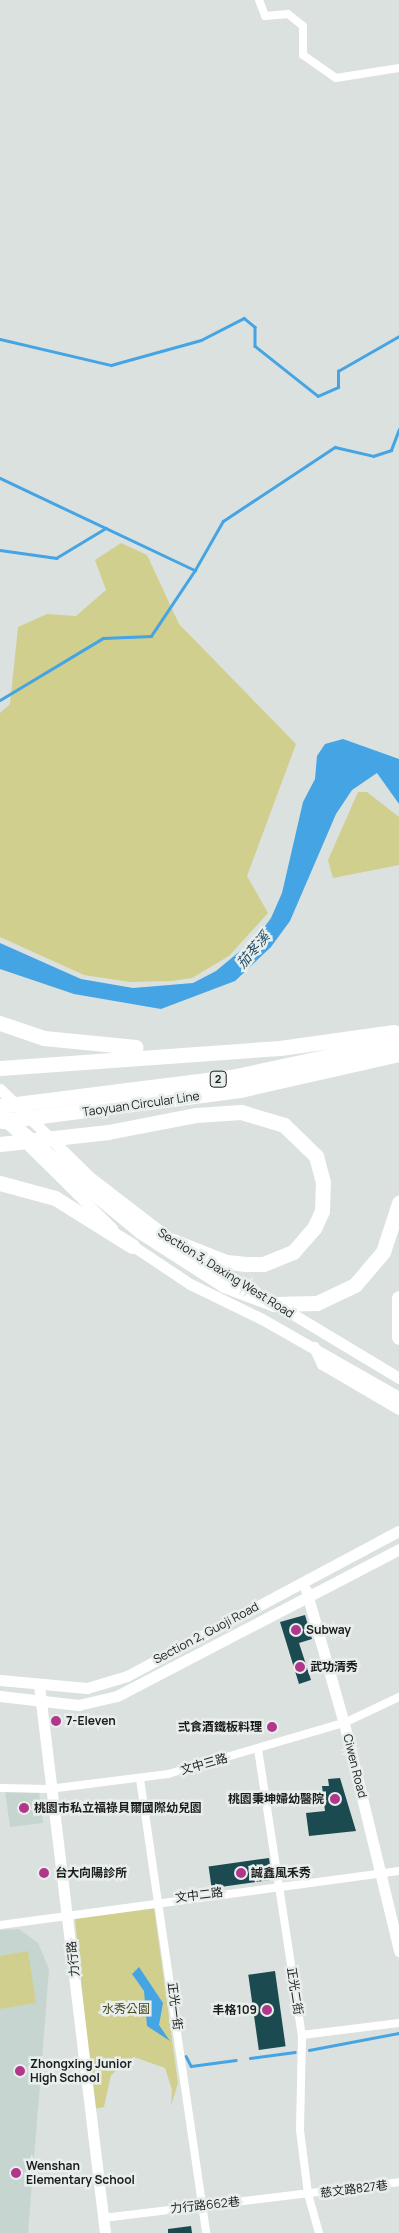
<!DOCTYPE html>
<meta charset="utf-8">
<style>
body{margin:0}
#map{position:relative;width:399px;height:2233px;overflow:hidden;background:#dbe1df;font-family:Manrope,"Noto Sans TC",sans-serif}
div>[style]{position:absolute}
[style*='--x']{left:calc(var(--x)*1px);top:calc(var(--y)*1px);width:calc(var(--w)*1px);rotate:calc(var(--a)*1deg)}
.built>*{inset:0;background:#c7d5d1}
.green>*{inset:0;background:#d1cf8e}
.water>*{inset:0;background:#45a4e3}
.stream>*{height:2.5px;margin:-1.25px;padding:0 1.25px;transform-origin:1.25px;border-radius:1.25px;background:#45a4e3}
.building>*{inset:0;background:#1b4a51;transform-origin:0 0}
.street>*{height:8px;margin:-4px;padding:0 4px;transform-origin:4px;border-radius:4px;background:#fff}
.secondary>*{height:11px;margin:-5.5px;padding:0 5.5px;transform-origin:5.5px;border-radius:5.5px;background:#fff}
.highway>*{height:15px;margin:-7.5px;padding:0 7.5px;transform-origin:7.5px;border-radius:7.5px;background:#fff}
.dots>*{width:14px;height:14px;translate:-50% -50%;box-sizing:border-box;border:2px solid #e8eeec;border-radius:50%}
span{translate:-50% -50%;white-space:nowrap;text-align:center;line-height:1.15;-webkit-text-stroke:5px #e8eeec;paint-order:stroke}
.shield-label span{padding:1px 4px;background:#e8eeec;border:1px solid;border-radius:4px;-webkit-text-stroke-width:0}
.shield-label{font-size:11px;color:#1b1d1c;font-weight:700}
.street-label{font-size:12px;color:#1b1d1c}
.poi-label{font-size:12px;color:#1b1d1c;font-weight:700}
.left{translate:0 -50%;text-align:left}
.right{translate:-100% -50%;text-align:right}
.park-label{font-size:12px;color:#48461a}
.water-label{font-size:14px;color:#244a65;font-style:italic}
</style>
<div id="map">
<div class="built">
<i style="clip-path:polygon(5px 1791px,39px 1793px,43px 1823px,10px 1827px)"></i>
<i style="clip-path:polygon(19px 1929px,38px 1943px,49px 1969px,45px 2022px,28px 2233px,0 2233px,0 1930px)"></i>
</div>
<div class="green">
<i style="clip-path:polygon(121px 543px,147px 555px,179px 624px,296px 744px,247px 876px,268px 913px,229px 956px,192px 978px,172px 981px,130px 982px,84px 975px,0 937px,0 713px,10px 704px,18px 627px,47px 614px,76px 616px,106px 590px,95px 560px)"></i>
<i style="clip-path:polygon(358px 792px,367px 792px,399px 817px,399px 865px,333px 878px,328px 860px)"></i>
<i style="clip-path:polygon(154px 1908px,178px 2083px,171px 2106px,172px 2090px,165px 2068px,134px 2057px,111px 2075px,104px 2107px,94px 2109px,75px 1919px)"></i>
<i style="clip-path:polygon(28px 1951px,36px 2003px,0 2009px,0 1956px)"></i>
</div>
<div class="water">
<i style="clip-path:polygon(343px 739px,399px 759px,399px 804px,377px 773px,352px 790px,336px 814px,290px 921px,271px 947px,235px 981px,161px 1009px,74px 994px,0 969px,0 943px,81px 979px,133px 988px,193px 983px,216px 971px,258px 936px,271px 918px,282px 893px,303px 802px,315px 779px,317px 756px,325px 744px)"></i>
<i style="clip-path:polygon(139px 1967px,163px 2003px,159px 2025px,170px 2041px,147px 2026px,144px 1991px,132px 1974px)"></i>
</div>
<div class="stream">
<i style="--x:0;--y:339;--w:114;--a:13.2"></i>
<i style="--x:111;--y:365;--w:93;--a:-15.5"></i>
<i style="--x:201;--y:340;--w:48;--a:-27.1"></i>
<i style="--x:244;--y:318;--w:14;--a:39"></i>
<i style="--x:255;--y:327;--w:19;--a:90"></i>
<i style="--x:255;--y:346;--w:80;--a:38.4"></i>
<i style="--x:318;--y:396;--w:22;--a:-24"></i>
<i style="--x:338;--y:387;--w:16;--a:-90"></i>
<i style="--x:338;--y:371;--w:70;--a:-29.8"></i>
<i style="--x:0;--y:478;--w:216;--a:25.3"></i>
<i style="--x:195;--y:570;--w:56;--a:-60.3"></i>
<i style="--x:223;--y:521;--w:134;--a:-33.5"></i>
<i style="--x:335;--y:447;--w:39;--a:13"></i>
<i style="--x:373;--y:456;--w:19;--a:-18"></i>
<i style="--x:391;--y:450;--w:22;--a:-69"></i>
<i style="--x:0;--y:550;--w:57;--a:8.1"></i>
<i style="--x:56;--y:558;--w:58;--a:-31"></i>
<i style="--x:0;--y:700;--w:120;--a:-31"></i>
<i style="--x:103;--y:638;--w:48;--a:-2.4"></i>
<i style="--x:151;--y:636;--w:79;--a:-56.3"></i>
<i style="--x:309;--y:2050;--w:92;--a:-10.7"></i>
<i style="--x:186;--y:2056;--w:11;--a:63"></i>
<i style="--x:191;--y:2066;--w:45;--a:-7.6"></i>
<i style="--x:250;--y:2058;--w:45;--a:-7.6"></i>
</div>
<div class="building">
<i style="clip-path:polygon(305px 1615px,312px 1639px,299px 1643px,311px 1680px,299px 1684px,280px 1622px)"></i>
<i style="clip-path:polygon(340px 1778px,356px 1831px,309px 1836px,306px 1813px,325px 1811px,322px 1786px,329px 1786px,328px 1779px)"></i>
<i style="left:269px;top:1858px;width:22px;height:61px;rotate:82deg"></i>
<i style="left:275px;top:1971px;width:76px;height:27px;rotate:82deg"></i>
<i style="clip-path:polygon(191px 2226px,192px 2233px,168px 2233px,168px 2229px)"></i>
</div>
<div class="street">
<i style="--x:259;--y:0;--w:17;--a:69"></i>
<i style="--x:265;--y:16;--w:23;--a:-5"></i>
<i style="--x:288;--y:14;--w:19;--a:39"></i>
<i style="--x:303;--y:26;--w:29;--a:90"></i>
<i style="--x:303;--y:55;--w:40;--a:34.9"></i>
<i style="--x:336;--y:78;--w:64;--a:-9"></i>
<i style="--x:258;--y:1749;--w:289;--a:81.3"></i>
<i style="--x:302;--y:2035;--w:95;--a:91.2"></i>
<i style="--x:300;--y:2130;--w:64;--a:82.9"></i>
<i style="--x:308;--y:2194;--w:41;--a:74.2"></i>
<i style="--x:140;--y:1779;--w:459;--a:81.7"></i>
<i style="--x:0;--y:1788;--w:49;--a:1.2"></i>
<i style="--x:49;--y:1789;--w:120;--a:-7.2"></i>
<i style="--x:168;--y:1774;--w:183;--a:-16.2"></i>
<i style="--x:344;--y:1723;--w:61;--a:-25.3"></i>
<i style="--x:0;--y:1925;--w:403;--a:-7.7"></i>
<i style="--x:302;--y:2035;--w:98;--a:-7.1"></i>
<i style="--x:103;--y:2218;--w:298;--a:-6.9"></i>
</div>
<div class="secondary">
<i style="--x:0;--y:1089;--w:126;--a:44.4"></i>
<i style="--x:90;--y:1177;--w:110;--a:37.6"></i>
<i style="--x:29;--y:1146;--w:117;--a:44.7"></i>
<i style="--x:127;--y:1242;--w:76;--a:33.7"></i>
<i style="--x:190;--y:1284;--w:80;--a:25.9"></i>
<i style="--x:262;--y:1319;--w:158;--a:29.7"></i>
<i style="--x:195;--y:1255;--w:71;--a:31.2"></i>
<i style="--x:276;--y:1304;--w:144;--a:31"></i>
<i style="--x:314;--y:1347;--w:19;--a:65"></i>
<i style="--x:322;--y:1364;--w:89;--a:30.3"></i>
<i style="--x:306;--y:1590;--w:138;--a:74.1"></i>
<i style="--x:344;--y:1723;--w:235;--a:76.4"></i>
<i style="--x:0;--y:1680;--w:87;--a:5.3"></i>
<i style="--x:87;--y:1688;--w:42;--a:-16.7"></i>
<i style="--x:127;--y:1676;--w:308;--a:-28.1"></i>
<i style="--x:39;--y:1685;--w:552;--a:83.13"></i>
<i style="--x:0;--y:1696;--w:79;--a:6.6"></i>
<i style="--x:78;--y:1705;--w:40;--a:-13"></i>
<i style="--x:117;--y:1696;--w:318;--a:-27.5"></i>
</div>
<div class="highway">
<i style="--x:0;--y:1023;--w:46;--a:18.8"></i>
<i style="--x:44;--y:1038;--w:92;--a:5.6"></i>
<i style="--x:0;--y:1068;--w:281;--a:-4.1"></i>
<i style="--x:280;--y:1048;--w:115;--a:-8"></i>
<i style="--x:0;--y:1106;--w:238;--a:-7.2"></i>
<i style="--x:236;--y:1076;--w:167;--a:-12.1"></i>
<i style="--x:0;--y:1115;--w:182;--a:39.6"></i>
<i style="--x:140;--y:1231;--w:100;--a:32.7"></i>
<i style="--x:224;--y:1285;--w:53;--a:20.8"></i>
<i style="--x:274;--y:1304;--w:43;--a:-1.3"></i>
<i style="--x:317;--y:1303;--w:42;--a:-25.3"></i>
<i style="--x:355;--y:1285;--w:43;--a:-49.7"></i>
<i style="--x:383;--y:1252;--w:52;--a:-71.9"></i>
<i style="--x:2;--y:1121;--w:240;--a:-7.4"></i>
<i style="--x:240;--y:1090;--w:163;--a:-12.8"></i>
<i style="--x:0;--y:1144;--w:109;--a:-6.3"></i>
<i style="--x:108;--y:1132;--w:90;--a:-10.9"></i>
<i style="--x:196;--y:1115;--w:45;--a:-3.8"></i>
<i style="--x:241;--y:1112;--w:45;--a:16.8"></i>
<i style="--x:284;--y:1125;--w:45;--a:44.1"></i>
<i style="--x:316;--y:1156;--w:27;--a:75"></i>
<i style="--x:323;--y:1182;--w:29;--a:92"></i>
<i style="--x:322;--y:1211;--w:19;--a:115"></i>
<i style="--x:314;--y:1228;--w:32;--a:131"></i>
<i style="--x:293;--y:1252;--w:32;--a:158"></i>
<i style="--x:263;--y:1264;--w:17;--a:180"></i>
<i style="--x:246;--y:1264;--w:20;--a:-174"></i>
<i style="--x:226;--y:1262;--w:60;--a:-158.6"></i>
<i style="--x:0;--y:1183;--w:57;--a:15.3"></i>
<i style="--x:55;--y:1198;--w:91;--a:31.9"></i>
<i style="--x:399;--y:1298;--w:39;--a:90"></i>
</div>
<div class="dots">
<i style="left:296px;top:1630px;background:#b1378a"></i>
<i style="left:300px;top:1667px;background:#b1378a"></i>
<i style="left:56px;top:1721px;background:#b1378a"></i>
<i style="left:272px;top:1727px;background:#b1378a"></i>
<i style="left:335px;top:1799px;background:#b1378a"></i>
<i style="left:24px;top:1808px;background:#b1378a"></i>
<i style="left:44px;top:1873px;background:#b1378a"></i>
<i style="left:241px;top:1873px;background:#b1378a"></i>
<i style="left:267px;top:2010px;background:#b1378a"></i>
<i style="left:20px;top:2071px;background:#b1378a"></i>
<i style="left:16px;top:2173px;background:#b1378a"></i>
</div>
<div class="shield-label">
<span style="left:218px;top:1079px">2</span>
</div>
<div class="street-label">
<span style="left:141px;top:1104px;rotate:-8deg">Taoyuan Circular Line</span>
<span style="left:226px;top:1273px;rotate:32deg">Section 3, Daxing West Road</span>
<span style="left:206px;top:1633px;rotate:-28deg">Section 2, Guoji Road</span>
<span style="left:204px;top:1764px;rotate:-16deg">文中三路</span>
<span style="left:355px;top:1766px;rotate:76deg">Ciwen Road</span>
<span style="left:199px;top:1895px;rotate:-7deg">文中二路</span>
<span style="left:73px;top:1959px;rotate:-96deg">力行路</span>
<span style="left:295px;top:1991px;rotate:81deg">正光二街</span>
<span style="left:175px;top:2006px;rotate:83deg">正光一街</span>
<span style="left:354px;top:2189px;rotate:-7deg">慈文路827巷</span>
<span style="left:205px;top:2205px;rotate:-6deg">力行路662巷</span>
</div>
<div class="poi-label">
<span class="left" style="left:306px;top:1630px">Subway</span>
<span class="left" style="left:310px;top:1667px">武功清秀</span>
<span class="left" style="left:66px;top:1721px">7-Eleven</span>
<span class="right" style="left:262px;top:1727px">弍食酒鐵板料理</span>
<span class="right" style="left:324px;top:1799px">桃園秉坤婦幼醫院</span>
<span class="left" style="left:34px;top:1808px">桃園市私立福祿貝爾國際幼兒園</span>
<span class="left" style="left:55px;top:1873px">台大向陽診所</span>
<span class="left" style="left:251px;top:1873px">誠鑫風禾秀</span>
<span class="right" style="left:257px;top:2010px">丰格109</span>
<span class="left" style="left:30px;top:2071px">Zhongxing Junior<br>High School</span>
<span class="left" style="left:26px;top:2173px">Wenshan<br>Elementary School</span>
</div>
<div class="park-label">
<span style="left:126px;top:2009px">水秀公園</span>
</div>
<div class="water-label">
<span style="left:253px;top:950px;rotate:-50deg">茄苳溪</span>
</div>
</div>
